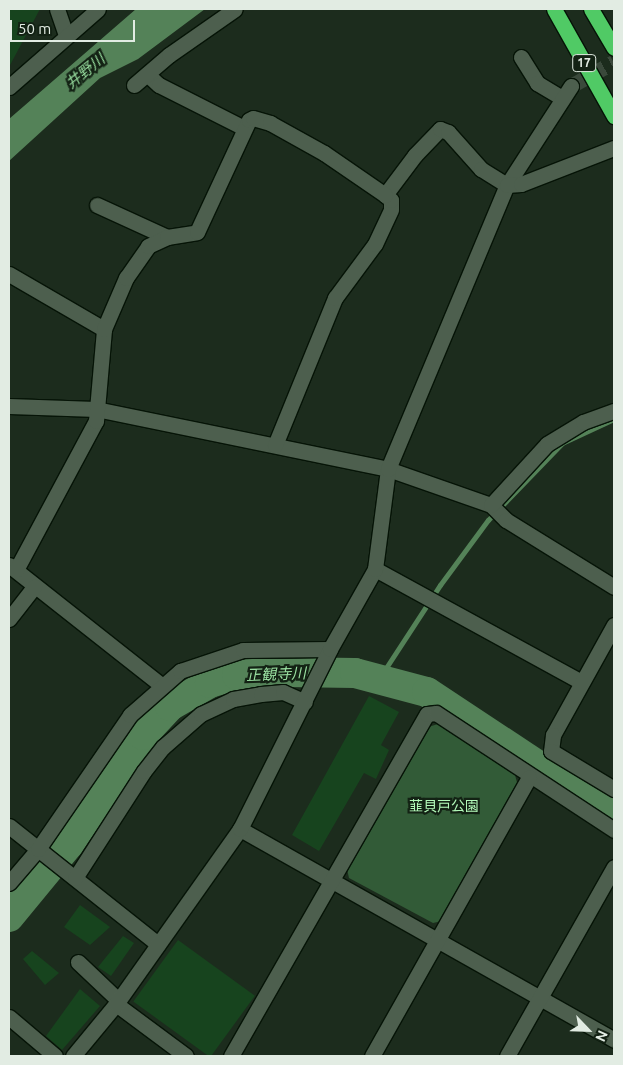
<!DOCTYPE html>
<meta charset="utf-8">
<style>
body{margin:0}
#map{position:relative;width:623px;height:1065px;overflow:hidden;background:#1c2c1d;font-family:Ubuntu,"Noto Sans JP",sans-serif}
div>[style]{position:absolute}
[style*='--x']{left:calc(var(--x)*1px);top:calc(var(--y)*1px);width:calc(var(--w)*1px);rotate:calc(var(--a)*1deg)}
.green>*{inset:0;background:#325b37}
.water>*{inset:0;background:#548258}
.stream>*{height:5px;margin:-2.5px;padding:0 2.5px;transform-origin:2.5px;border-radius:2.5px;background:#548258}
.river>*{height:30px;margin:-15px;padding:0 15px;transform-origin:15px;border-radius:15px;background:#548258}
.building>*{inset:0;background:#17441e;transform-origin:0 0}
.minor-tunnel>*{height:15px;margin-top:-7.5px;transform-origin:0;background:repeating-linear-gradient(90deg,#3a493b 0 15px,transparent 0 23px)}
.roads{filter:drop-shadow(1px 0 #061407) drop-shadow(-1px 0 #061407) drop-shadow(0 1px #061407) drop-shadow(0 -1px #061407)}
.minor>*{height:15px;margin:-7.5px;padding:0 7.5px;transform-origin:7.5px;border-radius:7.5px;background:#4d5f4e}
.highway>*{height:15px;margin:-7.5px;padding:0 7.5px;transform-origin:7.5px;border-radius:7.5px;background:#50ca65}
span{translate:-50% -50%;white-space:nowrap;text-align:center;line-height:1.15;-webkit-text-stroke:4.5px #132214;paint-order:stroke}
.shield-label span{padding:1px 4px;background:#132214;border:1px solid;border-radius:4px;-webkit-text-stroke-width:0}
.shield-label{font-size:12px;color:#e2ece3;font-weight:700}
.park-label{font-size:14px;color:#b3f9b9}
.water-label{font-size:15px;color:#99dfa0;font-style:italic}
.frame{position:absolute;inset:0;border:10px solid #e2ece3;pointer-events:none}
.north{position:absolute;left:563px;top:1005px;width:50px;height:50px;-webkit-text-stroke:4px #132214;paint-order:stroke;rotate:114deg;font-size:14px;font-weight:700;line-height:20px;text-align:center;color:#e2ece3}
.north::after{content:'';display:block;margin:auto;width:18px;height:22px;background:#e2ece3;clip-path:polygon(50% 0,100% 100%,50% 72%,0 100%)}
.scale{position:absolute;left:10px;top:20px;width:125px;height:22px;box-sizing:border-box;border:2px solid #e2ece3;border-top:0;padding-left:6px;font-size:15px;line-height:18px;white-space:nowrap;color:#e2ece3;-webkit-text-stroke:4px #132214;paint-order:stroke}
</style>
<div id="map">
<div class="green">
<i style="clip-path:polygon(438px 724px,515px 775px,518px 786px,442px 921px,433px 923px,349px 878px,347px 869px,425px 728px)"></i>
</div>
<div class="water">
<i style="clip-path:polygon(136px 9px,205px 9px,138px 59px,100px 78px,9px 161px,9px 119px)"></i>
</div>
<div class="stream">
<i style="--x:380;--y:677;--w:110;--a:-56.9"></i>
<i style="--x:440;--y:585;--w:81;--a:-53.6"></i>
<i style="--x:488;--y:520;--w:107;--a:-46.1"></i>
<i style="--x:562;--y:443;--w:57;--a:-24.8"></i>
</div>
<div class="river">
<i style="--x:9;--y:917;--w:94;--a:-50.6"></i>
<i style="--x:69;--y:844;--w:132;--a:-55.8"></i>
<i style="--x:143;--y:735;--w:40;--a:-47"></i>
<i style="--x:170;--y:706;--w:46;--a:-29.9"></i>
<i style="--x:210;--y:683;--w:28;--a:-17"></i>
<i style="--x:237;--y:675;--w:49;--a:-3.5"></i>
<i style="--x:286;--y:672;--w:69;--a:0.8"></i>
<i style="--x:355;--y:673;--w:74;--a:14.8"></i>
<i style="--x:427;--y:692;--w:224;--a:33.5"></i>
</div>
<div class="building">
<i style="clip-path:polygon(9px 9px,40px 9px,9px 67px)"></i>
<i style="clip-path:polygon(369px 696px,399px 712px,381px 745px,389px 750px,376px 779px,364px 773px,319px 851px,292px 835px)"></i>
<i style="clip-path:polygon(80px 905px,110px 927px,90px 945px,64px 927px)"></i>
<i style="clip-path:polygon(123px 936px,134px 943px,111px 976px,98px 967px)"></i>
<i style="left:178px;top:940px;width:95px;height:76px;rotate:36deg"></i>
<i style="clip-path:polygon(32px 951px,59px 973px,45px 985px,23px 959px)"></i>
<i style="clip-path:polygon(80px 989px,100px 1006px,62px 1050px,46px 1036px)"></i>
</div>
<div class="minor-tunnel">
<i style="--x:571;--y:86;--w:49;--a:-29.2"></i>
</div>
<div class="roads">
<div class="minor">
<i style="--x:57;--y:9;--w:28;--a:71"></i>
<i style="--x:521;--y:57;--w:31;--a:58"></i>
<i style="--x:537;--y:83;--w:29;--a:31"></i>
<i style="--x:147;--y:74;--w:16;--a:43"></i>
<i style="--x:159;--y:85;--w:95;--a:26.8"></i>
<i style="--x:134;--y:85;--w:46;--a:-40.6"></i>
<i style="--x:169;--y:55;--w:80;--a:-34.9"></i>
<i style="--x:9;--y:87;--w:118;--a:-41.2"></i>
<i style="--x:97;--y:205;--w:77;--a:24.6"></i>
<i style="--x:9;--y:274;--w:110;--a:30.1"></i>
<i style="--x:9;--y:406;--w:87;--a:2"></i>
<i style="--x:96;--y:409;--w:298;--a:11.6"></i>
<i style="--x:388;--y:469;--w:109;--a:19.3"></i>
<i style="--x:491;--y:505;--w:21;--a:45"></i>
<i style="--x:506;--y:520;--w:127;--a:31.8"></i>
<i style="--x:275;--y:445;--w:159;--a:-67.8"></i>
<i style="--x:335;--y:298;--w:67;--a:-53.5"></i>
<i style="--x:375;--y:244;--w:38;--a:-65"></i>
<i style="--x:391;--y:209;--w:9;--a:-90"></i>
<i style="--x:391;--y:200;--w:8;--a:-140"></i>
<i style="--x:385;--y:195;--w:50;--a:-53.1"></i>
<i style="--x:415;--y:155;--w:36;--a:-46"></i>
<i style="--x:440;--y:129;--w:9;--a:21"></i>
<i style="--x:448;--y:132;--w:50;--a:48.3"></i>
<i style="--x:481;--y:169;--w:31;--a:32"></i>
<i style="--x:507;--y:185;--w:118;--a:-57.1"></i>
<i style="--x:491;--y:505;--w:83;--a:-47.4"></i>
<i style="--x:547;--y:444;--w:42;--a:-31.4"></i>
<i style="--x:583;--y:422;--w:33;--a:-20"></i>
<i style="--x:9;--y:565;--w:194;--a:38.3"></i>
<i style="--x:375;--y:569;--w:235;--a:28.7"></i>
<i style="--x:16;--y:570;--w:169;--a:-61.8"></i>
<i style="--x:96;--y:421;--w:92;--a:-85"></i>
<i style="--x:104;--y:329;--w:56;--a:-66.7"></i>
<i style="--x:126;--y:278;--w:39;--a:-55"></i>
<i style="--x:148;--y:246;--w:21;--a:-25"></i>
<i style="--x:167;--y:237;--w:30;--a:-9"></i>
<i style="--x:197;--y:232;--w:123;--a:-65.1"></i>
<i style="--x:249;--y:120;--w:4;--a:-27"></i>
<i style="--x:253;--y:118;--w:18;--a:16"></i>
<i style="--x:270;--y:123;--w:62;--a:29.1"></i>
<i style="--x:324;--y:153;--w:74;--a:34.5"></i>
<i style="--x:9;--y:619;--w:41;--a:-52"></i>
<i style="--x:614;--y:625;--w:126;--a:119"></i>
<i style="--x:553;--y:735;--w:16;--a:97"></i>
<i style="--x:551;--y:751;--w:74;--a:31.1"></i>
<i style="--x:9;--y:826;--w:190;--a:38.4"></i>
<i style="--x:240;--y:829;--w:429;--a:29.4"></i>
<i style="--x:75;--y:878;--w:127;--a:-57.2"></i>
<i style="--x:144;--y:771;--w:31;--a:-52"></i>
<i style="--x:163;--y:747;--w:50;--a:-41"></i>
<i style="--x:201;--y:714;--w:35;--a:-25"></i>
<i style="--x:233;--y:699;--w:28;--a:-10"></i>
<i style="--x:261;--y:694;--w:22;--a:-5"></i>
<i style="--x:283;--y:692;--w:24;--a:24"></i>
<i style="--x:9;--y:883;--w:45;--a:-49.5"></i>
<i style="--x:38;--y:849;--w:163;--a:-55.5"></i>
<i style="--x:130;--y:715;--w:67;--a:-41.3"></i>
<i style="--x:180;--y:671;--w:66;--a:-18.4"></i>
<i style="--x:243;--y:650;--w:87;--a:-0.7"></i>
<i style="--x:78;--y:962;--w:55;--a:43.5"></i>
<i style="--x:116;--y:1004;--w:87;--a:36.6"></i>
<i style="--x:9;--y:1017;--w:60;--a:40.3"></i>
<i style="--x:73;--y:1056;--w:67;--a:-50.4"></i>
<i style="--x:116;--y:1004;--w:214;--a:-54.7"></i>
<i style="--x:240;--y:829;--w:201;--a:-63.4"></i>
<i style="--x:330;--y:649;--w:92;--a:-60.6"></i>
<i style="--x:375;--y:569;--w:101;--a:-82.6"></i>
<i style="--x:388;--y:469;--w:308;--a:-67.3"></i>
<i style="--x:507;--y:185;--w:14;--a:-4"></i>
<i style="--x:521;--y:184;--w:100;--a:-21.2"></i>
<i style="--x:231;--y:1056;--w:394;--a:-60.2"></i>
<i style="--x:427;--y:714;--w:9;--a:-6"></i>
<i style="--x:436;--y:713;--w:213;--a:33.3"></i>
<i style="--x:372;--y:1056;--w:320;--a:-60.6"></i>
<i style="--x:507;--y:1056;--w:217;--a:-60.5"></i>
</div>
<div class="highway">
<i style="--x:554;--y:9;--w:123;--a:60.7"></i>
<i style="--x:591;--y:9;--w:45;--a:59.5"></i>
</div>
</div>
<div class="shield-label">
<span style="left:584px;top:63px">17</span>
</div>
<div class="park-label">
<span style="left:444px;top:806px">韮貝戸公園</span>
</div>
<div class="water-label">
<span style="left:85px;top:71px;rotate:-39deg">井野川</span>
<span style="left:276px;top:674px;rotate:-2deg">正観寺川</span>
</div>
<div class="frame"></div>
<div class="north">N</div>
<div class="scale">50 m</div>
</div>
